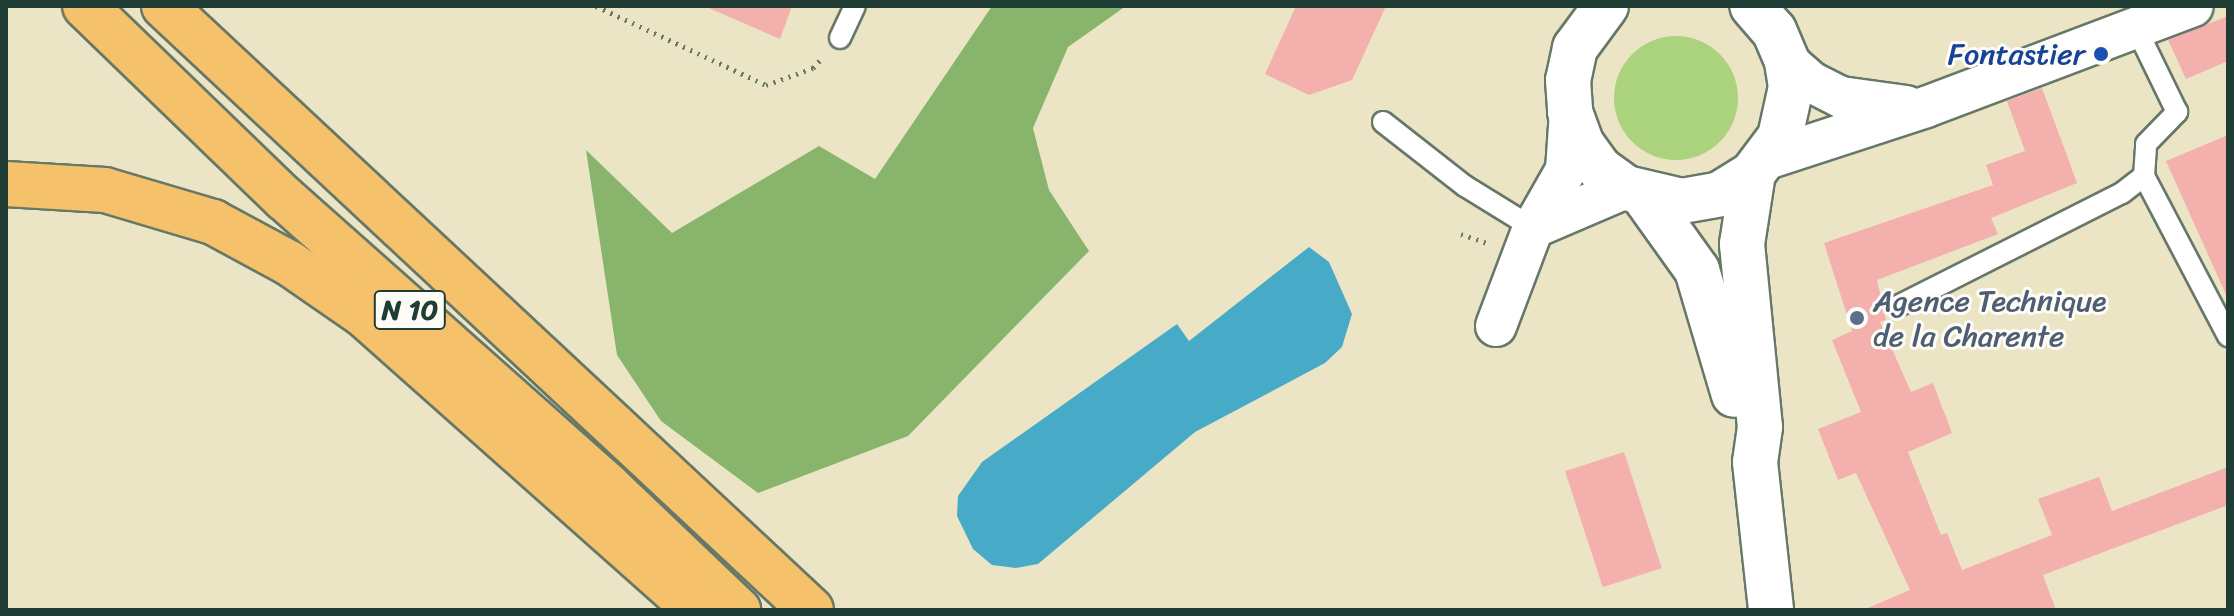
<!DOCTYPE html>
<style>
body{margin:0}
#map{position:relative;width:2234px;height:616px;overflow:hidden;background:#ebe5c6;font-family:Sriracha,sans-serif}
div>[style]{position:absolute}
[style*='--x']{left:calc(var(--x)*1px);top:calc(var(--y)*1px);width:calc(var(--w)*1px);rotate:calc(var(--a)*1deg)}
.green>*{inset:0;background:#abd27c}
.round{border-radius:50%}
.forest>*{inset:0;background:#88b46c}
.water>*{inset:0;background:#47aac7}
.building>*{inset:0;background:#f4b0ac;transform-origin:0 0}
.path>*{height:5px;margin-top:-2.5px;transform-origin:0;background:repeating-linear-gradient(90deg,#667867 0 2px,transparent 0 8px)}
.roads{filter:drop-shadow(2px 0 #667867) drop-shadow(-2px 0 #667867) drop-shadow(0 2px #667867) drop-shadow(0 -2px #667867)}
.service>*{height:20px;margin:-10px;padding:0 10px;transform-origin:10px;border-radius:10px;background:#fff}
.minor>*{height:40px;margin:-20px;padding:0 20px;transform-origin:20px;border-radius:20px;background:#fff}
.tertiary>*{height:44px;margin:-22px;padding:0 22px;transform-origin:22px;border-radius:22px;background:#fff}
.trunk>*{height:44px;margin:-22px;padding:0 22px;transform-origin:22px;border-radius:22px;background:#f5c16b}
.dots>*{width:22px;height:22px;translate:-50% -50%;box-sizing:border-box;border:4px solid #fdfcf7;border-radius:50%}
span{translate:-50% -50%;white-space:nowrap;text-align:center;line-height:1.15;-webkit-text-stroke:6px #fdfcf7;paint-order:stroke}
.shield-label span{padding:2px 6px;background:#fdfcf7;border:2px solid;border-radius:6px;-webkit-text-stroke-width:0}
.shield-label{font-size:28px;color:#1f3d34;font-weight:700}
.transit-label{font-size:30px;color:#164399}
.right{translate:-100% -50%;text-align:right}
.service-label{font-size:30px;color:#4e5e75}
.left{translate:0 -50%;text-align:left}
.frame{position:absolute;inset:0;border:8px solid #1f3d34;pointer-events:none}
</style>
<div id="map">
<div class="green">
<i class="round" style="left:1614px;top:36px;width:124px;height:124px"></i>
</div>
<div class="forest">
<i style="clip-path:polygon(992px 6px,1126px 6px,1068px 47px,1033px 128px,1049px 190px,1089px 251px,908px 436px,758px 493px,661px 421px,617px 355px,586px 150px,672px 233px,819px 146px,875px 179px)"></i>
</div>
<div class="water">
<i style="clip-path:polygon(1309px 247px,1329px 262px,1352px 314px,1342px 347px,1325px 363px,1195px 432px,1038px 564px,1016px 568px,992px 565px,973px 549px,957px 516px,958px 496px,982px 462px,1177px 324px,1189px 341px)"></i>
</div>
<div class="building">
<i style="clip-path:polygon(704px 6px,792px 6px,780px 39px)"></i>
<i style="clip-path:polygon(1296px 6px,1386px 6px,1352px 80px,1309px 95px,1265px 74px)"></i>
<i style="clip-path:polygon(2228px 16px,2228px 61px,2186px 79px,2168px 40px)"></i>
<i style="clip-path:polygon(2042px 88px,2077px 183px,1991px 218px,1998px 234px,1877px 280px,1886px 320px,1880px 322px,1911px 392px,1933px 383px,1952px 433px,1908px 452px,1941px 535px,1947px 533px,1962px 570px,2052px 535px,2038px 499px,2099px 477px,2112px 511px,2228px 467px,2228px 505px,2043px 575px,2056px 610px,1863px 610px,1910px 590px,1856px 473px,1838px 480px,1818px 429px,1861px 412px,1832px 340px,1852px 331px,1824px 243px,1993px 185px,1986px 165px,2025px 151px,2007px 101px)"></i>
<i style="clip-path:polygon(2228px 135px,2228px 299px,2166px 161px)"></i>
<i style="left:1624px;top:452px;width:122px;height:62px;rotate:72deg"></i>
</div>
<div class="path">
<i style="--x:596;--y:6;--w:187;--a:24.9"></i>
<i style="--x:766;--y:85;--w:50;--a:-19.9"></i>
<i style="--x:813;--y:68;--w:13;--a:-48"></i>
<i style="--x:1461;--y:234;--w:31;--a:19"></i>
</div>
<div class="roads">
<div class="service">
<i style="--x:840;--y:38;--w:35;--a:-65"></i>
<i style="--x:1383;--y:122;--w:104;--a:38"></i>
<i style="--x:1465;--y:186;--w:80;--a:31.7"></i>
<i style="--x:2144;--y:176;--w:181;--a:62.3"></i>
<i style="--x:1898;--y:306;--w:251;--a:-26.8"></i>
<i style="--x:2122;--y:193;--w:28;--a:-38"></i>
<i style="--x:2144;--y:176;--w:32;--a:-86"></i>
<i style="--x:2146;--y:144;--w:45;--a:-45.9"></i>
<i style="--x:2177;--y:112;--w:96;--a:-116"></i>
</div>
<div class="minor">
<i style="--x:1787;--y:61;--w:32;--a:41"></i>
<i style="--x:1811;--y:82;--w:34;--a:27"></i>
<i style="--x:1841;--y:97;--w:66;--a:7.9"></i>
<i style="--x:1767;--y:159;--w:167;--a:-18.1"></i>
<i style="--x:1926;--y:107;--w:285;--a:-20.7"></i>
<i style="--x:1533;--y:228;--w:101;--a:-23.3"></i>
<i style="--x:1496;--y:326;--w:105;--a:-69.3"></i>
<i style="--x:1533;--y:228;--w:67;--a:-60.4"></i>
<i style="--x:1566;--y:170;--w:58;--a:-86.1"></i>
</div>
<div class="tertiary">
<i style="--x:1606;--y:6;--w:52;--a:126.4"></i>
<i style="--x:1575;--y:48;--w:33;--a:102"></i>
<i style="--x:1568;--y:80;--w:32;--a:86"></i>
<i style="--x:1570;--y:112;--w:33;--a:70"></i>
<i style="--x:1581;--y:143;--w:32;--a:54"></i>
<i style="--x:1600;--y:169;--w:32;--a:36"></i>
<i style="--x:1626;--y:188;--w:57;--a:13.1"></i>
<i style="--x:1682;--y:201;--w:39;--a:-10"></i>
<i style="--x:1720;--y:194;--w:39;--a:-32"></i>
<i style="--x:1753;--y:173;--w:45;--a:-53.1"></i>
<i style="--x:1780;--y:137;--w:51;--a:-77.6"></i>
<i style="--x:1791;--y:87;--w:26;--a:-99"></i>
<i style="--x:1787;--y:61;--w:33;--a:-113"></i>
<i style="--x:1774;--y:31;--w:33;--a:-131"></i>
<i style="--x:1753;--y:173;--w:72;--a:98.8"></i>
<i style="--x:1742;--y:244;--w:184;--a:84.4"></i>
<i style="--x:1760;--y:427;--w:35;--a:98"></i>
<i style="--x:1755;--y:462;--w:149;--a:83.8"></i>
<i style="--x:1644;--y:196;--w:91;--a:54.4"></i>
<i style="--x:1697;--y:270;--w:130;--a:73.5"></i>
</div>
<div class="trunk">
<i style="--x:85;--y:6;--w:277;--a:44"></i>
<i style="--x:284;--y:198;--w:433;--a:41.6"></i>
<i style="--x:608;--y:486;--w:180;--a:43.6"></i>
<i style="--x:164;--y:6;--w:885;--a:43.03"></i>
<i style="--x:6;--y:184;--w:99;--a:3.5"></i>
<i style="--x:105;--y:190;--w:113;--a:16.5"></i>
<i style="--x:213;--y:222;--w:86;--a:28.3"></i>
<i style="--x:289;--y:263;--w:90;--a:34.6"></i>
<i style="--x:363;--y:314;--w:437;--a:41.6"></i>
</div>
</div>
<div class="dots">
<i style="left:2101px;top:54px;background:#1a4fb4"></i>
<i style="left:1857px;top:318px;background:#5c6f8a"></i>
</div>
<div class="shield-label">
<span style="left:410px;top:310px">N 10</span>
</div>
<div class="transit-label">
<span class="right" style="left:2085px;top:54px">Fontastier</span>
</div>
<div class="service-label">
<span class="left" style="left:1873px;top:318px">Agence Technique<br>de la Charente</span>
</div>
<div class="frame"></div>
</div>
